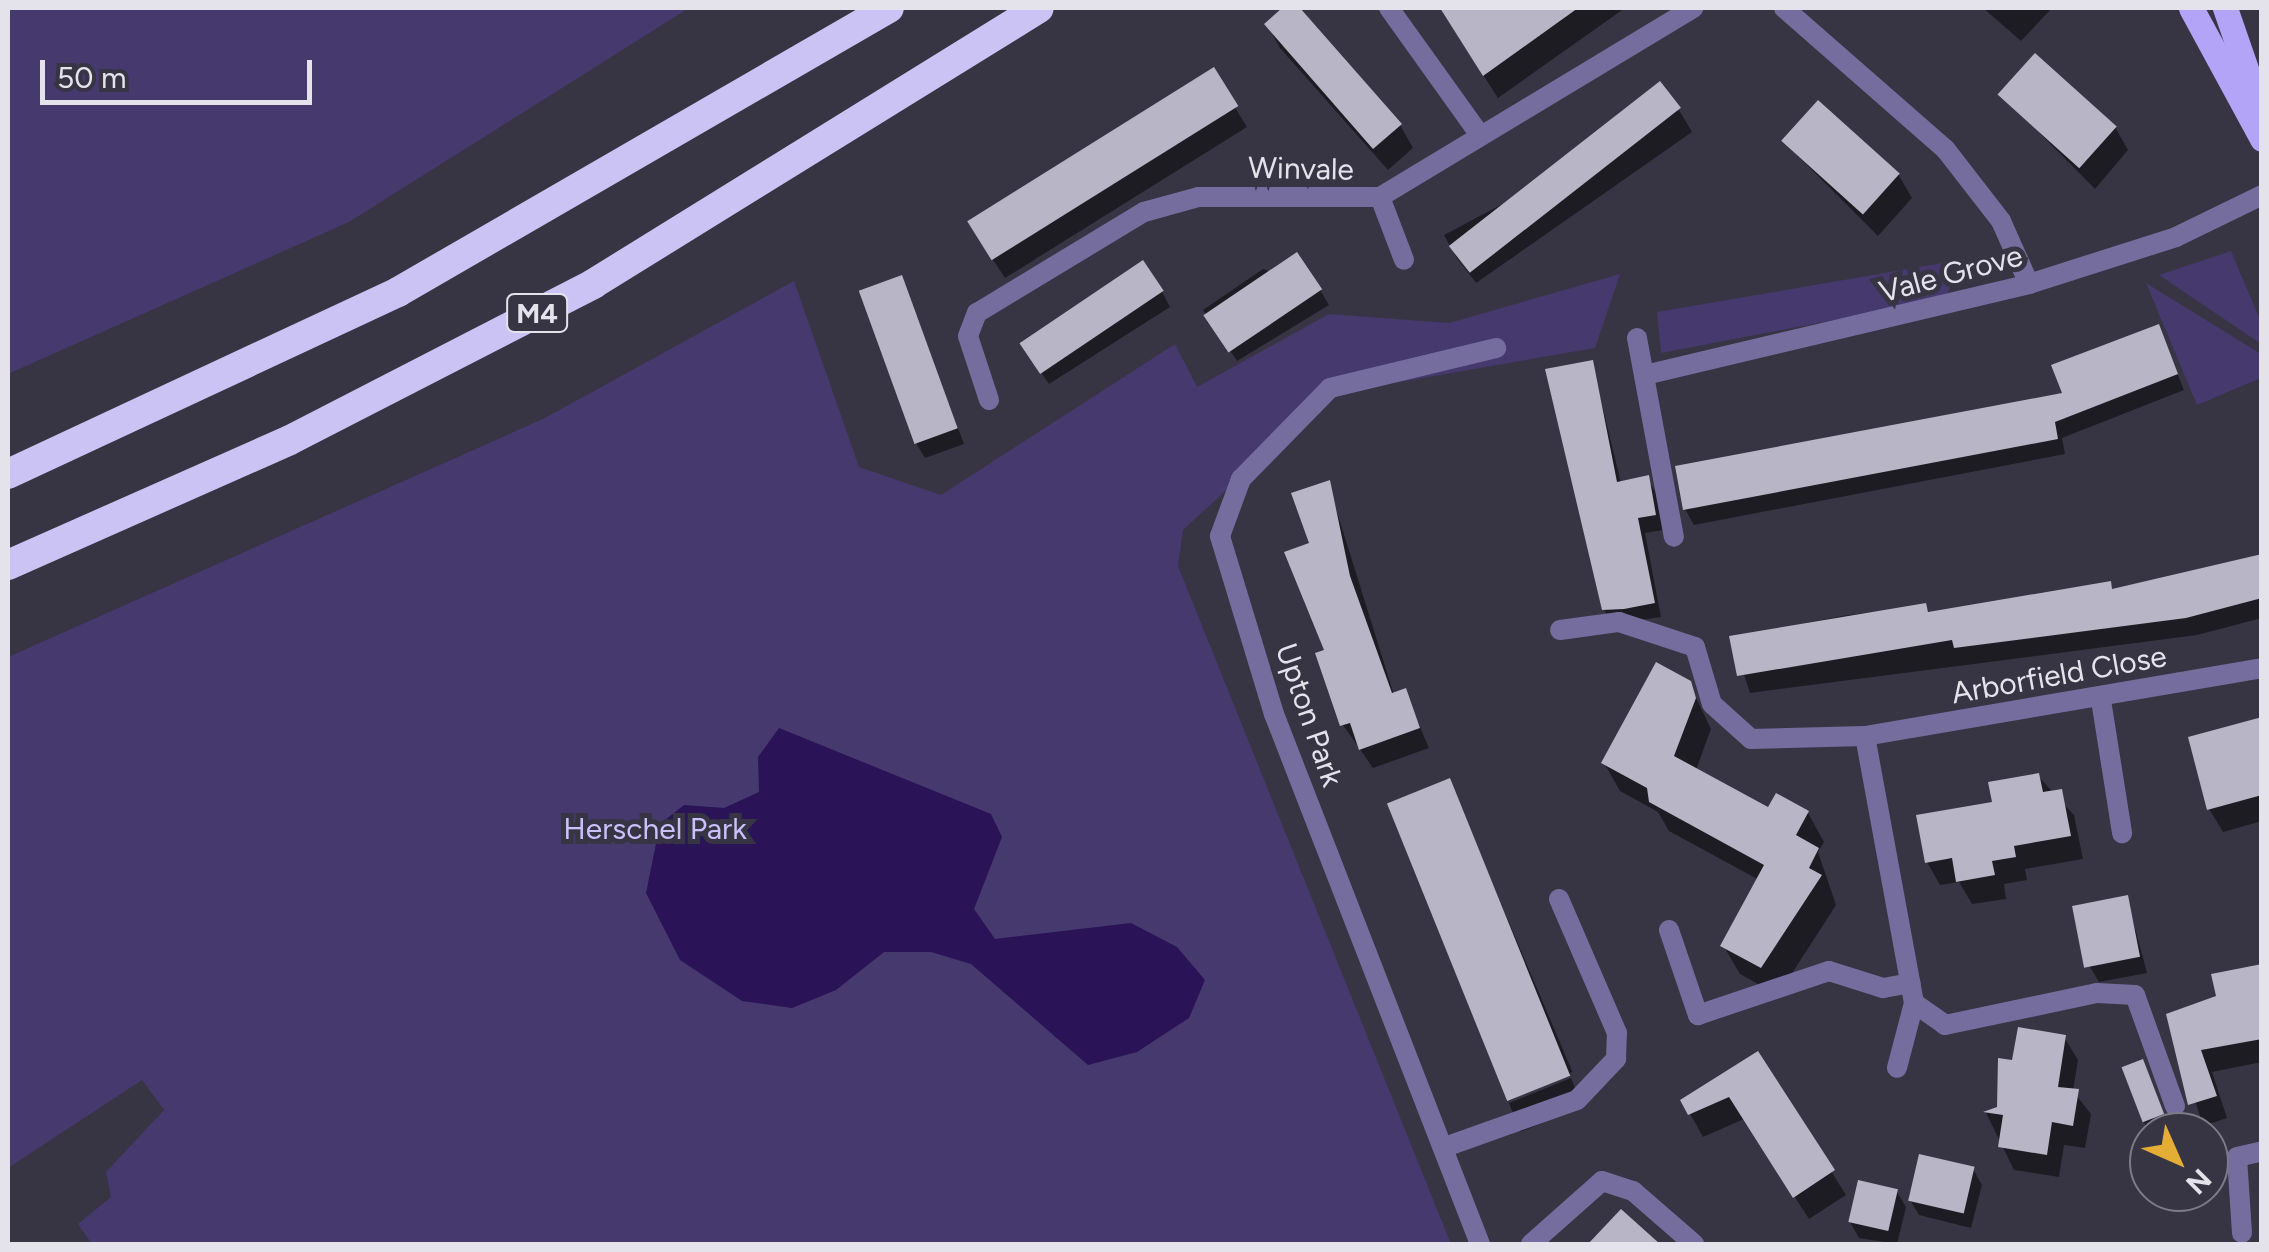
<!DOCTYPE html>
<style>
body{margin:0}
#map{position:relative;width:2269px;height:1252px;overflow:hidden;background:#373543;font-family:Figtree,sans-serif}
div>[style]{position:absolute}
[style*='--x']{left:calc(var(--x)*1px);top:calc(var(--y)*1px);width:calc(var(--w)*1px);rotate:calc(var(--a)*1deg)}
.green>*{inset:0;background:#45396d}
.water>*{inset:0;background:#2a1356}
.shadow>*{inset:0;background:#0007;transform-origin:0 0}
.building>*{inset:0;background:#b7b5c6;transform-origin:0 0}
.lane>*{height:20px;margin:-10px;padding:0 10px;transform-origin:10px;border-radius:10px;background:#766d9f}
.street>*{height:20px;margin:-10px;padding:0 10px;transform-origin:10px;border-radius:10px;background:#766d9f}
.primary>*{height:25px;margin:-12.5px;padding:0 12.5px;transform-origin:12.5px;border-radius:12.5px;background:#b4a4f7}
.highway>*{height:30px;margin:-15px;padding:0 15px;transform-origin:15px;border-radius:15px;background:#cbc3f4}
span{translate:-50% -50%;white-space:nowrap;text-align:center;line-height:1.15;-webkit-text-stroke:10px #373543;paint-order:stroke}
.shield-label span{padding:2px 8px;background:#373543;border:2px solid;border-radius:8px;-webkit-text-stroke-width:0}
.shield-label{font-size:28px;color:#e4e3ec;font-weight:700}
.street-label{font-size:30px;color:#e4e3ec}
.park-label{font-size:30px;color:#cac0fd}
.frame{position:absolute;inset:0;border:10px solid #e4e3ec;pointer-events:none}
.north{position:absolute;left:2129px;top:1112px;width:100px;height:100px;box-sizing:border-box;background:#373543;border:2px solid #7c7b87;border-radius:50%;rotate:135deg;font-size:28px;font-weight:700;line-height:40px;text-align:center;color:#e4e3ec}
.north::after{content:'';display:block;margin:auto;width:35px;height:45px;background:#e4ad35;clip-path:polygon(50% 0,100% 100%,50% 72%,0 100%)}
.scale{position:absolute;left:40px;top:60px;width:272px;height:45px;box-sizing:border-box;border:5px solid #e4e3ec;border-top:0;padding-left:12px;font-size:30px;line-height:35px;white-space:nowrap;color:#e4e3ec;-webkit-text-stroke:8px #373543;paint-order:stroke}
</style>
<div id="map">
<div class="green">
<i style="clip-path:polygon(8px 8px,689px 8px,349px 222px,8px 374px)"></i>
<i style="clip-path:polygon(2231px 251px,2261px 322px,2261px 344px,2159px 275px)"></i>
<i style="clip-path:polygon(1966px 259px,1944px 299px,1661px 353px,1657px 312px)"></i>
<i style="clip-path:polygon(1620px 274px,1595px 348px,1331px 394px,1183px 530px,1178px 566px,1451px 1244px,92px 1244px,78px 1224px,111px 1197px,106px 1172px,164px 1110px,142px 1080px,8px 1168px,8px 657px,543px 419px,794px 281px,859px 467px,941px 495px,1175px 344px,1197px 387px,1329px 314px,1449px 323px)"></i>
<i style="clip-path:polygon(2146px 283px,2261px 354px,2261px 378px,2197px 405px)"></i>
</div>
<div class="water">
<i style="clip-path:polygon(779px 728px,991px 814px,1002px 837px,974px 909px,995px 939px,1131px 923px,1177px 947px,1205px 980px,1189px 1018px,1137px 1052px,1088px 1065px,971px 964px,931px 952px,884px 952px,836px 990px,792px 1008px,742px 1001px,680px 960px,646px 893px,660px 824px,684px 805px,724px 808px,759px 792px,758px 757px)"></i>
</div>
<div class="shadow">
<i style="clip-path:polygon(1286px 8px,1297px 8px,1400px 125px,1413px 148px,1388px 170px,1280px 48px,1267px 25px)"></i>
<i style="clip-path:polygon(1440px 8px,1625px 8px,1498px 98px)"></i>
<i style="clip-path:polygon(1983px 8px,2052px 8px,2021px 41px)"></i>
<i style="clip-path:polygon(1213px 71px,1247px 127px,1005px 278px,982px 243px)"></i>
<i style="clip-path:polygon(2002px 95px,2115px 127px,2128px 150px,2095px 189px)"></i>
<i style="clip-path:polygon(1679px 110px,1692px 132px,1476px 283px,1457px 258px,1444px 235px)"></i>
<i style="clip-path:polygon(1785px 143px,1898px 174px,1912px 198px,1878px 236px)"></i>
<i style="clip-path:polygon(1263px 269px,1320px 290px,1329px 305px,1237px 361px,1203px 310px)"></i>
<i style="clip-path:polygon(901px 278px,964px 444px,925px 458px,916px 443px)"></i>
<i style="clip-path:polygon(1162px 292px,1170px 307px,1049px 384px,1029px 355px)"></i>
<i style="clip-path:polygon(2158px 327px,2184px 390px,2062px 438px,2065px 454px,1694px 525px,1685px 509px,2065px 395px)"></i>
<i style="clip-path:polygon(1592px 363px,1621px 483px,1647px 478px,1656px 493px,1663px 530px,1645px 533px,1661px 617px,1613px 624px,1604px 610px)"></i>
<i style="clip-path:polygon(1328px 483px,1394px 695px,1405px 692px,1429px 748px,1373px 768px,1343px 725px,1327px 651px,1312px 544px)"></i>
<i style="clip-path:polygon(2262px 554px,2262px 618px,2197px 635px,1750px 693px,1732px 638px,1842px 616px,1925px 605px,1930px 614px,2165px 582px)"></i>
<i style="clip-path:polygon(1689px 683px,1711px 729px,1696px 770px,1769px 811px,1808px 813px,1824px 842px,1818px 852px,1836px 905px,1778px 995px,1740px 974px,1723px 945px,1759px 880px,1669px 831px,1658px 812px,1620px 791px,1604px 763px)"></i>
<i style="clip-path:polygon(2262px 720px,2262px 821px,2223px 832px,2209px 809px)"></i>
<i style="clip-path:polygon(2038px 776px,2074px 815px,2083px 859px,2025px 869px,2027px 880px,2004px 884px,2006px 899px,1972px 904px,1959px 882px,1940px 885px,1927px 862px)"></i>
<i style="left:1449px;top:781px;width:316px;height:64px;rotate:67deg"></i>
<i style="clip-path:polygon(2127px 898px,2147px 973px,2099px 982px,2090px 967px)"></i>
<i style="clip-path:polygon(2262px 967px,2262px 1062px,2212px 1072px,2227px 1118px,2203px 1126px,2169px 1016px,2219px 998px)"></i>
<i style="clip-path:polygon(2064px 1037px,2078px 1060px,2073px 1091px,2091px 1114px,2085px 1148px,2064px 1145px,2059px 1177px,2014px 1170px,1986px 1113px,1999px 1109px,2014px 1063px)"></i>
<i style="clip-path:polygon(1761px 1059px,1846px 1195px,1809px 1219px,1744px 1119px,1703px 1137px,1683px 1101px)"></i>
<i style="clip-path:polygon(2124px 1068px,2146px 1068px,2166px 1121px,2146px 1127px)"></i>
<i style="left:1571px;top:1078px;width:31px;height:67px;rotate:68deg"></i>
<i style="clip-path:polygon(1973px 1169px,1982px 1185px,1971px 1228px,1919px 1215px,1910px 1200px)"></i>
<i style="clip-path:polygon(1897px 1192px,1906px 1207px,1897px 1244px,1859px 1238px,1850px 1222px)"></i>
</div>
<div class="building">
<i style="clip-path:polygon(1282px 8px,1300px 8px,1402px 124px,1373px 149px,1264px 24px)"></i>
<i style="clip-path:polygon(1440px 8px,1578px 8px,1483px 76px)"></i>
<i style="left:2035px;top:53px;width:110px;height:56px;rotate:42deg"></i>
<i style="left:1214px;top:67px;width:46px;height:291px;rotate:58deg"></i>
<i style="left:1660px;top:81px;width:34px;height:268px;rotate:52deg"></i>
<i style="left:1818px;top:100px;width:110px;height:55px;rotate:42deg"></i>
<i style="left:1297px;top:252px;width:45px;height:113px;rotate:56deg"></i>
<i style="left:1143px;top:260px;width:37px;height:149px;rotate:56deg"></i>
<i style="left:902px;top:275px;width:163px;height:46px;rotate:70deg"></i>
<i style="clip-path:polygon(2159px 324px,2178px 374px,2055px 422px,2058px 439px,1683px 510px,1675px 466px,2062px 393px,2051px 365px)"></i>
<i style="clip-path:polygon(1593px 360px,1617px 482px,1649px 475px,1656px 515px,1638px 518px,1655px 603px,1624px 609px,1602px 610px,1545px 369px)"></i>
<i style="clip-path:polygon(1330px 480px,1350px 576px,1392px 693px,1406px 688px,1420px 728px,1359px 750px,1350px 723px,1340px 726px,1315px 653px,1324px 650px,1284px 552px,1309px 543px,1291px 493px)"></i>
<i style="clip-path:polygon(2262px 554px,2262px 598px,2186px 618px,1954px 648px,1952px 640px,1737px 676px,1729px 636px,1926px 603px,1928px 612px,2111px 581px,2112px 589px)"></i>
<i style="clip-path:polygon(1656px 662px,1691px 681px,1696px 698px,1674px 756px,1768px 807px,1776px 793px,1809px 811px,1796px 835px,1819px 848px,1809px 868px,1822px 875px,1761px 968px,1720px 946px,1764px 865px,1649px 802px,1647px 788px,1601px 763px)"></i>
<i style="clip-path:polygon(2262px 717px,2262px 795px,2207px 810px,2188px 737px)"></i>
<i style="clip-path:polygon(2039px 773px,2043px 792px,2062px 789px,2071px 836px,2014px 846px,2016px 857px,1992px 861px,1995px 875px,1956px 882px,1952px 858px,1925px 863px,1916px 815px,1992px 802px,1988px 782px)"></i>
<i style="left:1450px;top:778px;width:321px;height:68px;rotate:68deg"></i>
<i style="left:2128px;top:895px;width:63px;height:57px;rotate:79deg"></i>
<i style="clip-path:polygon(2262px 964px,2262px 1039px,2201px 1050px,2217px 1096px,2188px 1105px,2166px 1014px,2216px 996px,2211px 974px)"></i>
<i style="clip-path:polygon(2018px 1027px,2066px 1035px,2058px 1087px,2079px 1089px,2073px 1126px,2052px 1122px,2047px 1155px,1998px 1147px,2003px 1115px,1983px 1112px,1997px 1107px,1998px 1058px,2012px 1060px)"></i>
<i style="clip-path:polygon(1758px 1051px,1835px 1170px,1793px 1198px,1729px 1097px,1688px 1115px,1680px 1100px)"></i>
<i style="left:2143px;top:1059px;width:59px;height:23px;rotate:69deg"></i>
<i style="left:1919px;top:1154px;width:57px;height:48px;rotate:13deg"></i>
<i style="left:1858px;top:1180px;width:41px;height:43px;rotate:13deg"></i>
<i style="clip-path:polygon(1621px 1209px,1660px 1244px,1588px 1244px)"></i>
</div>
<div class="lane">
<i style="--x:1389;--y:8;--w:156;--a:54.4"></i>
<i style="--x:1380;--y:197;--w:67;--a:69.1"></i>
<i style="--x:1560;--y:630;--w:60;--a:-7.7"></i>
<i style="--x:1619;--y:622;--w:80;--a:18.2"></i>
<i style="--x:1695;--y:647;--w:59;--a:73.4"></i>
<i style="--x:1712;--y:704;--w:52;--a:41.9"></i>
<i style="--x:2101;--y:700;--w:135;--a:81"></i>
<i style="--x:1669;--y:930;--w:90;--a:71.2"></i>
<i style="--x:1698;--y:1015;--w:138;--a:-18.6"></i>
<i style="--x:1829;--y:971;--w:57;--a:17.5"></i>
<i style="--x:1883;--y:988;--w:28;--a:-10"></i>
<i style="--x:1445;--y:1147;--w:140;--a:-19.6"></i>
<i style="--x:1577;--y:1100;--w:57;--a:-46.4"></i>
<i style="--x:1616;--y:1059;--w:26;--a:-88"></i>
<i style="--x:1617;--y:1033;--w:146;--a:-113.4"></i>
<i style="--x:1531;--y:1244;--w:95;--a:-41.6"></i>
<i style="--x:1602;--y:1181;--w:33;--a:18"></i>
<i style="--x:1633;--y:1191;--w:81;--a:41"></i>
</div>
<div class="street">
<i style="--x:1784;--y:8;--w:215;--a:41.2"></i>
<i style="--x:1946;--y:150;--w:90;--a:52.2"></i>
<i style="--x:2001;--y:221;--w:69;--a:66"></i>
<i style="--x:1637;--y:338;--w:202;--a:79.5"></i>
<i style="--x:1645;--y:375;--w:395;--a:-13.3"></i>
<i style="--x:2029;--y:284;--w:154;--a:-17.7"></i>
<i style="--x:2176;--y:237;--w:96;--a:-26"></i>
<i style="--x:989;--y:400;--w:67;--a:-108.2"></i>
<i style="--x:968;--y:336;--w:25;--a:-69"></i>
<i style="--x:977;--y:313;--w:195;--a:-31.2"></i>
<i style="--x:1144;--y:212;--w:56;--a:-15.5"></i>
<i style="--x:1198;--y:197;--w:182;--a:0"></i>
<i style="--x:1380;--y:197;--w:366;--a:-31.1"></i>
<i style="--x:1865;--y:736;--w:271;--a:79.6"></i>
<i style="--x:1914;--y:1003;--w:67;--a:104.7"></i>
<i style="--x:1751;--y:739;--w:114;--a:-1.5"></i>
<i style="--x:1865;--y:736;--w:403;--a:-9.7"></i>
<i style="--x:1914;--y:1003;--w:38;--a:35"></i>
<i style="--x:1945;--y:1025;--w:155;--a:-11.9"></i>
<i style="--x:2097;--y:993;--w:38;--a:3"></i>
<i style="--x:2135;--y:995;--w:118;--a:70.2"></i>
<i style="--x:2242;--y:1233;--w:76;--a:-93.8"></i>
<i style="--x:2237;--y:1157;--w:26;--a:-13"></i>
<i style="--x:1480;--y:1244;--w:569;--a:-111.24"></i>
<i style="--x:1274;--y:714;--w:186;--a:-106.9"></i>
<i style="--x:1220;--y:536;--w:61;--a:-69.8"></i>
<i style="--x:1241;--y:479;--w:127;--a:-45.6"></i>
<i style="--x:1330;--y:388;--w:171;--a:-13.5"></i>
</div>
<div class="primary">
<i style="--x:2191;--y:8;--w:149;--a:61.5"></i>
<i style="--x:2225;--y:8;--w:110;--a:70.9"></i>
</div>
<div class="highway">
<i style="--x:8;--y:474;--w:430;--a:-25"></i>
<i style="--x:398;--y:292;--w:567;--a:-30.05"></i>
<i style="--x:8;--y:565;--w:308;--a:-23.9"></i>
<i style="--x:290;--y:440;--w:341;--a:-27.2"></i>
<i style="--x:593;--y:284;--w:524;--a:-31.75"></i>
</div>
<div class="shield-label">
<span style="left:537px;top:313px">M4</span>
</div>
<div class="street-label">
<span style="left:1301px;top:169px;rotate:1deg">Winvale</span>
<span style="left:1951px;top:274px;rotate:-15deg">Vale Grove</span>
<span style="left:2059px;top:675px;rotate:-10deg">Arborfield Close</span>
<span style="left:1309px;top:715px;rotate:71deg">Upton Park</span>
</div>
<div class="park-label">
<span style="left:655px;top:829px">Herschel Park</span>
</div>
<div class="frame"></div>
<div class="north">N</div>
<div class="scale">50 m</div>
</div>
